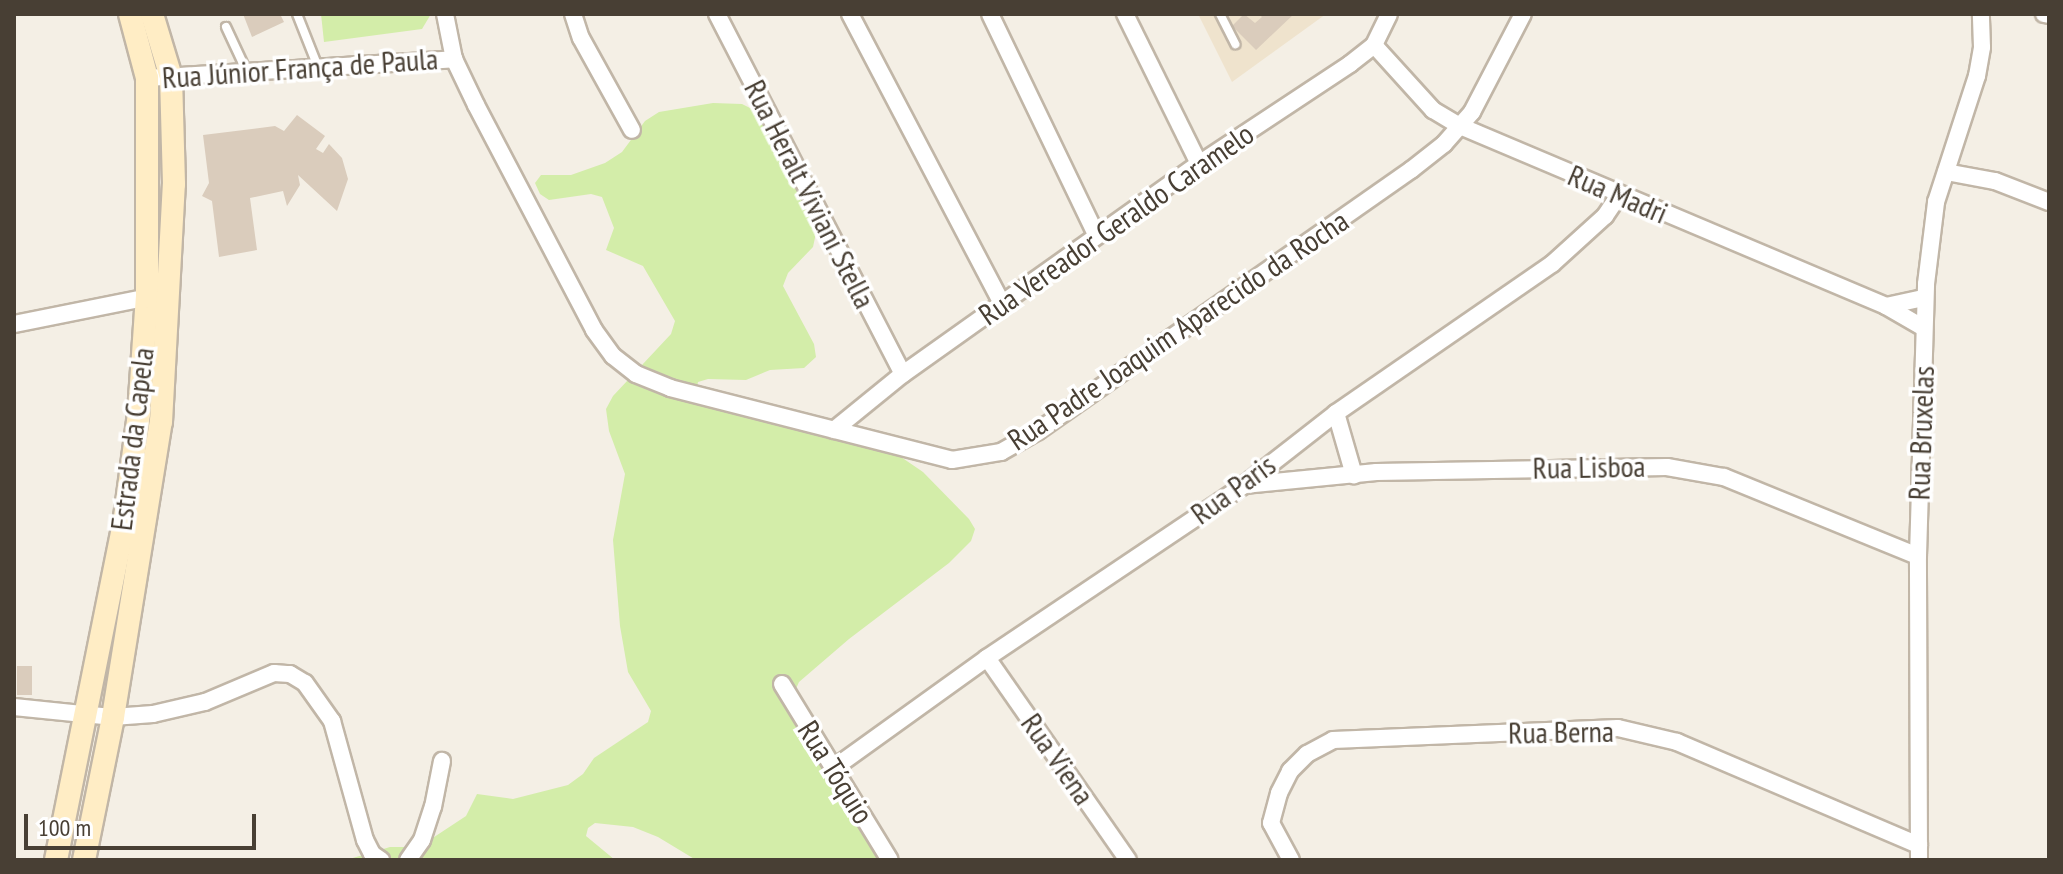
<!DOCTYPE html>
<meta charset="utf-8">
<style>
body{margin:0}
#map{position:relative;width:2063px;height:874px;overflow:hidden;background:#f4efe5;font-family:"PT Sans Narrow",sans-serif}
div>[style]{position:absolute}
[style*='--x']{left:calc(var(--x)*1px);top:calc(var(--y)*1px);width:calc(var(--w)*1px);rotate:calc(var(--a)*1deg)}
.education>*{inset:0;background:#efe3cd}
.green>*{inset:0;background:#d3eda9}
.building>*{inset:0;background:#daccbc;transform-origin:0 0}
.roads{filter:drop-shadow(2px 0 #c1b6a7) drop-shadow(-2px 0 #c1b6a7) drop-shadow(0 2px #c1b6a7) drop-shadow(0 -2px #c1b6a7)}
.service>*{height:8px;margin:-4px;padding:0 4px;transform-origin:4px;border-radius:4px;background:#fff}
.minor>*{height:16px;margin:-8px;padding:0 8px;transform-origin:8px;border-radius:8px;background:#fff}
.secondary>*{height:22px;margin:-11px;padding:0 11px;transform-origin:11px;border-radius:11px;background:#ffedc5}
span{translate:-50% -50%;white-space:nowrap;text-align:center;line-height:1.15;-webkit-text-stroke:7px #fff;paint-order:stroke}
.street-label{font-size:30px;color:#483f34}
.frame{position:absolute;inset:0;border:16px solid #483f34;pointer-events:none}
.scale{position:absolute;left:24px;top:814px;width:232px;height:36px;box-sizing:border-box;border:4px solid #483f34;border-top:0;padding-left:10px;font-size:24px;line-height:28px;white-space:nowrap;color:#483f34;-webkit-text-stroke:6px #fff;paint-order:stroke}
</style>
<div id="map">
<div class="education">
<i style="clip-path:polygon(1198px 14px,1326px 14px,1232px 82px)"></i>
</div>
<div class="green">
<i style="clip-path:polygon(321px 14px,431px 14px,422px 29px,324px 42px)"></i>
<i style="clip-path:polygon(713px 103px,742px 104px,758px 112px,774px 131px,787px 153px,800px 194px,810px 211px,816px 233px,813px 247px,788px 273px,783px 286px,814px 344px,816px 357px,804px 368px,770px 370px,746px 380px,708px 379px,698px 382px,697px 387px,901px 457px,923px 472px,969px 519px,975px 529px,971px 541px,949px 563px,849px 639px,799px 682px,794px 693px,893px 860px,696px 860px,658px 837px,633px 827px,595px 823px,588px 828px,586px 836px,615px 860px,346px 860px,390px 847px,419px 847px,466px 816px,477px 794px,513px 799px,568px 785px,583px 774px,594px 758px,648px 722px,651px 711px,628px 672px,620px 626px,613px 540px,625px 474px,609px 431px,606px 409px,613px 396px,671px 334px,675px 321px,643px 266px,606px 250px,614px 228px,602px 197px,591px 194px,549px 200px,540px 194px,535px 183px,541px 175px,571px 175px,605px 163px,622px 152px,645px 121px,659px 112px)"></i>
</div>
<div class="building">
<i style="clip-path:polygon(243px 14px,280px 14px,284px 22px,252px 37px)"></i>
<i style="clip-path:polygon(1244px 14px,1255px 23px,1262px 17px,1259px 14px,1294px 14px,1256px 50px,1232px 26px)"></i>
<i style="clip-path:polygon(297px 115px,325px 136px,316px 149px,323px 153px,329px 144px,342px 158px,348px 179px,337px 211px,298px 175px,300px 185px,287px 206px,283px 191px,250px 198px,257px 250px,219px 257px,212px 201px,202px 196px,209px 183px,203px 135px,275px 126px,284px 131px)"></i>
<i style="left:17px;top:666px;width:15px;height:29px"></i>
</div>
<div class="roads">
<div class="service">
<i style="--x:297;--y:14;--w:57;--a:68.4"></i>
<i style="--x:1220;--y:14;--w:34;--a:63"></i>
<i style="--x:226;--y:27;--w:50;--a:65"></i>
</div>
<div class="minor">
<i style="--x:445;--y:14;--w:46;--a:78.7"></i>
<i style="--x:454;--y:59;--w:51;--a:64.4"></i>
<i style="--x:476;--y:105;--w:254;--a:62.3"></i>
<i style="--x:594;--y:330;--w:32;--a:54"></i>
<i style="--x:613;--y:356;--w:29;--a:38"></i>
<i style="--x:636;--y:374;--w:37;--a:22"></i>
<i style="--x:670;--y:388;--w:291;--a:14.3"></i>
<i style="--x:952;--y:460;--w:50;--a:-9.3"></i>
<i style="--x:1001;--y:452;--w:43;--a:-29.6"></i>
<i style="--x:1038;--y:431;--w:455;--a:-35"></i>
<i style="--x:1411;--y:170;--w:42;--a:-38.2"></i>
<i style="--x:1444;--y:144;--w:43;--a:-48.8"></i>
<i style="--x:1472;--y:112;--w:110;--a:-62.5"></i>
<i style="--x:573;--y:14;--w:25;--a:72"></i>
<i style="--x:581;--y:38;--w:105;--a:61"></i>
<i style="--x:717;--y:14;--w:405;--a:62.7"></i>
<i style="--x:850;--y:14;--w:327;--a:62.3"></i>
<i style="--x:990;--y:14;--w:246;--a:64.3"></i>
<i style="--x:1125;--y:14;--w:167;--a:63.7"></i>
<i style="--x:2044;--y:14;--w:5;--a:11"></i>
<i style="--x:1374;--y:45;--w:88;--a:47.8"></i>
<i style="--x:1433;--y:110;--w:31;--a:31"></i>
<i style="--x:1460;--y:126;--w:462;--a:22.9"></i>
<i style="--x:1886;--y:306;--w:44;--a:30.1"></i>
<i style="--x:147;--y:78;--w:308;--a:-3.5"></i>
<i style="--x:1946;--y:172;--w:50;--a:10.4"></i>
<i style="--x:1995;--y:181;--w:58;--a:21.3"></i>
<i style="--x:1886;--y:306;--w:40;--a:-12"></i>
<i style="--x:14;--y:324;--w:143;--a:-11.3"></i>
<i style="--x:1336;--y:413;--w:65;--a:73.8"></i>
<i style="--x:834;--y:430;--w:89;--a:-39.1"></i>
<i style="--x:903;--y:374;--w:363;--a:-35.4"></i>
<i style="--x:1199;--y:164;--w:181;--a:-33.5"></i>
<i style="--x:1350;--y:64;--w:31;--a:-38"></i>
<i style="--x:1374;--y:45;--w:34;--a:-64"></i>
<i style="--x:1244;--y:485;--w:133;--a:-5.6"></i>
<i style="--x:1376;--y:472;--w:291;--a:-1"></i>
<i style="--x:1667;--y:467;--w:58;--a:10"></i>
<i style="--x:1724;--y:477;--w:209;--a:22.2"></i>
<i style="--x:987;--y:658;--w:246;--a:55.1"></i>
<i style="--x:782;--y:684;--w:206;--a:58.5"></i>
<i style="--x:14;--y:707;--w:100;--a:5.8"></i>
<i style="--x:113;--y:717;--w:40;--a:-4.3"></i>
<i style="--x:153;--y:714;--w:53;--a:-13"></i>
<i style="--x:205;--y:702;--w:75;--a:-22.8"></i>
<i style="--x:274;--y:673;--w:16;--a:4"></i>
<i style="--x:290;--y:674;--w:17;--a:31"></i>
<i style="--x:305;--y:683;--w:47;--a:54.6"></i>
<i style="--x:332;--y:721;--w:123;--a:74.5"></i>
<i style="--x:365;--y:840;--w:16;--a:63"></i>
<i style="--x:372;--y:854;--w:11;--a:34"></i>
<i style="--x:834;--y:768;--w:188;--a:-35.7"></i>
<i style="--x:987;--y:658;--w:310;--a:-33.9"></i>
<i style="--x:1244;--y:485;--w:117;--a:-38"></i>
<i style="--x:1336;--y:413;--w:262;--a:-34.6"></i>
<i style="--x:1552;--y:264;--w:72;--a:-42.2"></i>
<i style="--x:1605;--y:216;--w:25;--a:-56"></i>
<i style="--x:408;--y:860;--w:24;--a:-55"></i>
<i style="--x:422;--y:840;--w:35;--a:-72"></i>
<i style="--x:433;--y:807;--w:47;--a:-78.9"></i>
<i style="--x:1291;--y:860;--w:42;--a:-118.4"></i>
<i style="--x:1271;--y:823;--w:31;--a:-75"></i>
<i style="--x:1279;--y:793;--w:25;--a:-63"></i>
<i style="--x:1290;--y:771;--w:24;--a:-45"></i>
<i style="--x:1307;--y:754;--w:30;--a:-28"></i>
<i style="--x:1333;--y:740;--w:285;--a:-2.4"></i>
<i style="--x:1618;--y:728;--w:61;--a:13.3"></i>
<i style="--x:1677;--y:742;--w:263;--a:23.1"></i>
<i style="--x:1919;--y:860;--w:304;--a:-90.2"></i>
<i style="--x:1918;--y:556;--w:272;--a:-88.3"></i>
<i style="--x:1926;--y:284;--w:83;--a:-83"></i>
<i style="--x:1936;--y:202;--w:133;--a:-72"></i>
<i style="--x:1977;--y:76;--w:29;--a:-80"></i>
<i style="--x:1982;--y:47;--w:33;--a:-92"></i>
</div>
<div class="secondary">
<i style="--x:56;--y:860;--w:350;--a:-78.6"></i>
<i style="--x:125;--y:517;--w:105;--a:-82.3"></i>
<i style="--x:139;--y:413;--w:116;--a:-86.1"></i>
<i style="--x:147;--y:297;--w:219;--a:-90"></i>
<i style="--x:147;--y:78;--w:66;--a:-104.9"></i>
<i style="--x:84;--y:860;--w:146;--a:-78.5"></i>
<i style="--x:113;--y:717;--w:299;--a:-80.8"></i>
<i style="--x:161;--y:422;--w:238;--a:-86.9"></i>
<i style="--x:174;--y:184;--w:107;--a:-91.6"></i>
<i style="--x:171;--y:77;--w:66;--a:-106.8"></i>
</div>
</div>
<div class="street-label">
<span style="left:300px;top:68px;rotate:-4deg">Rua Júnior França de Paula</span>
<span style="left:810px;top:194px;rotate:63deg">Rua Heralt Viviani Stella</span>
<span style="left:1618px;top:194px;rotate:23deg">Rua Madri</span>
<span style="left:1116px;top:224px;rotate:-35deg">Rua Vereador Geraldo Caramelo</span>
<span style="left:1178px;top:330px;rotate:-34deg">Rua Padre Joaquim Aparecido da Rocha</span>
<span style="left:1921px;top:433px;rotate:-88deg">Rua Bruxelas</span>
<span style="left:132px;top:439px;rotate:-83deg">Estrada da Capela</span>
<span style="left:1589px;top:467px;rotate:-1deg">Rua Lisboa</span>
<span style="left:1233px;top:489px;rotate:-36deg">Rua Paris</span>
<span style="left:1561px;top:732px;rotate:-1deg">Rua Berna</span>
<span style="left:1058px;top:759px;rotate:55deg">Rua Viena</span>
<span style="left:836px;top:772px;rotate:58deg">Rua Tóquio</span>
</div>
<div class="frame"></div>
<div class="scale">100 m</div>
</div>
